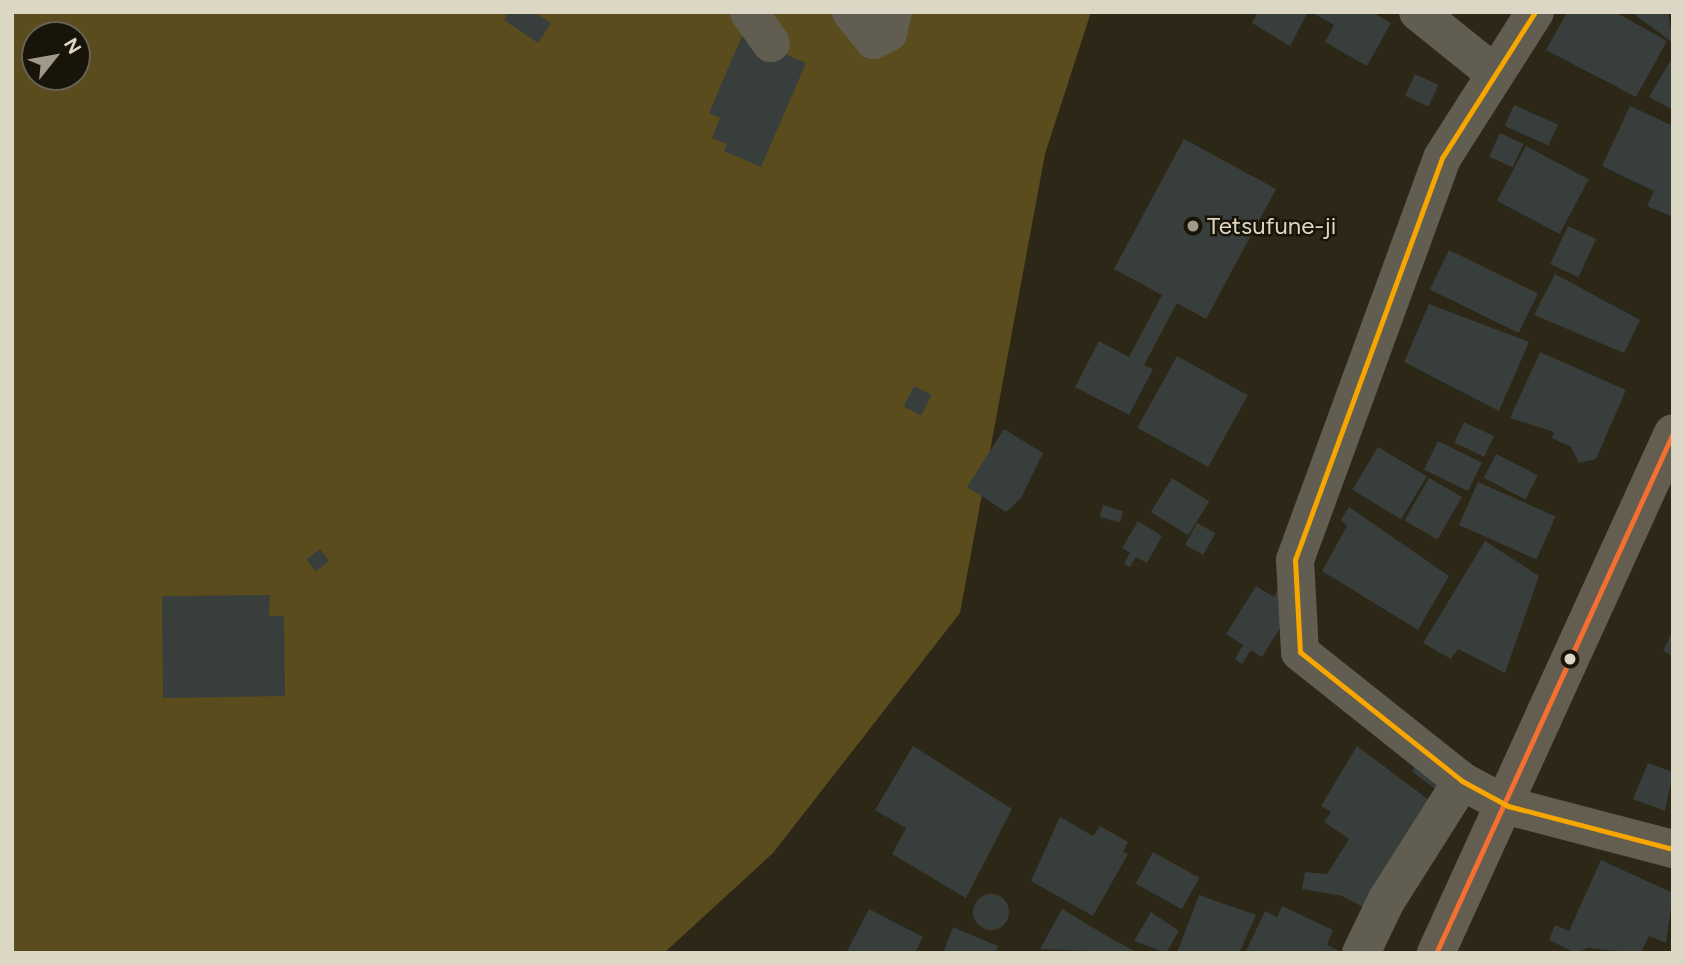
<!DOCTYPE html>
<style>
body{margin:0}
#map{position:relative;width:1685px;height:965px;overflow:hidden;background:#2c2716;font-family:Figtree,sans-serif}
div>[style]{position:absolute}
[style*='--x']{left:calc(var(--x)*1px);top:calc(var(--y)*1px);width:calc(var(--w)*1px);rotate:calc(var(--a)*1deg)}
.forest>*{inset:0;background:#5b4c1e}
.building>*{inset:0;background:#373e3b;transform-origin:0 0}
.round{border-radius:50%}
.street>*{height:38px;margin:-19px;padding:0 19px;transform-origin:19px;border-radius:19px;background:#615d51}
.secondary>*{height:38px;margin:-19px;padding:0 19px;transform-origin:19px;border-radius:19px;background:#635e4f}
.bus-1>*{height:5px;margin:-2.5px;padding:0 2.5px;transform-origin:2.5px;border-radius:2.5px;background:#f46f30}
.bus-2>*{height:5px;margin:-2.5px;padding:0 2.5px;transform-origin:2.5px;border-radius:2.5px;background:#f7a600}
.dots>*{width:19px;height:19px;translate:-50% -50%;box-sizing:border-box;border:4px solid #181408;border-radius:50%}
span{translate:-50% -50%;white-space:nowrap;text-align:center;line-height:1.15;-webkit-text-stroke:5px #181408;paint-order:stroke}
.poi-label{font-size:24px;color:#dcd6c5}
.left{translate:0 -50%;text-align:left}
.frame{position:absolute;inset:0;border:14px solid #dcd6c5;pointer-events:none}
.north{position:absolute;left:21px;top:21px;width:70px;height:70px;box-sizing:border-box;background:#181408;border:2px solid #666254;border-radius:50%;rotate:59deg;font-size:19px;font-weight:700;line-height:28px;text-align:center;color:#dcd6c5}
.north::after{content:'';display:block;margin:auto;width:24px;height:32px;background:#9e9988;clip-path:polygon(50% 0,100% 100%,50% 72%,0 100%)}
</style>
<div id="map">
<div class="forest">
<i style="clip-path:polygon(evenodd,12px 12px,1091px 12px,1045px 154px,960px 613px,773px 853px,664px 953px,12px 953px,12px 12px,35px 35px,77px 35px,77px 77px,35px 77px,35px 35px)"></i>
</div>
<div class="building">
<i style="clip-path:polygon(509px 12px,534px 12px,551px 23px,538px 43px,504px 20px)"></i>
<i style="clip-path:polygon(1258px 12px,1308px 12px,1290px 46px,1252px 23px)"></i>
<i style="clip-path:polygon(1311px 12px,1372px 12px,1391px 23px,1367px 66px,1325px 42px,1334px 25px)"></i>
<i style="clip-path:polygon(1567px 12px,1615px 12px,1667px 41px,1636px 97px,1546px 50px)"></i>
<i style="clip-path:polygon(1631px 12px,1668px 12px,1673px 43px)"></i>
<i style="clip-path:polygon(742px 36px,806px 63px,761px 167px,724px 151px,727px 144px,712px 138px,720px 118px,709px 113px)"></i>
<i style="clip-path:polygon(1673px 56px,1673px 110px,1649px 97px)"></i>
<i style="left:1415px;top:74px;width:26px;height:24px;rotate:25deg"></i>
<i style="left:1514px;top:105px;width:48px;height:23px;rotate:24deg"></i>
<i style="clip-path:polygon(1630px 106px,1673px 126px,1673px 217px,1647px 206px,1654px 191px,1602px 166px)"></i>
<i style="left:1500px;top:133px;width:26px;height:26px;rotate:25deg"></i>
<i style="clip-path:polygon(1184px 139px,1276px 189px,1206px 319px,1177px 303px,1144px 365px,1153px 369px,1129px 415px,1075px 387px,1099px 341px,1129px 357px,1162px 295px,1114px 269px)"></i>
<i style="left:1526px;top:146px;width:71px;height:62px;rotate:28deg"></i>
<i style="left:1568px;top:226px;width:31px;height:42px;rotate:25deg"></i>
<i style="left:1449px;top:250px;width:99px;height:44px;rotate:26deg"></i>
<i style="clip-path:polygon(1555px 274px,1640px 320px,1624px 353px,1534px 315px)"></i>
<i style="clip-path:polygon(1429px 304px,1529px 342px,1499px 411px,1404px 362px)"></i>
<i style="clip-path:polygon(1540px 352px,1626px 390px,1596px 459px,1579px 463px,1571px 447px,1552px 438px,1554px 432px,1510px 418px)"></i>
<i style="left:1177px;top:356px;width:81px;height:82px;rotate:29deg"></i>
<i style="left:914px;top:386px;width:20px;height:23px;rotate:27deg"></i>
<i style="left:1464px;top:422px;width:33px;height:23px;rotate:25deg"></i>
<i style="clip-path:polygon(1004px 429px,1043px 453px,1021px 498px,1006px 512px,967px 487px)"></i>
<i style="left:1438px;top:441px;width:49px;height:32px;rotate:26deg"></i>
<i style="left:1378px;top:447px;width:57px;height:50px;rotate:31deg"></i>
<i style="left:1496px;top:454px;width:47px;height:27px;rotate:27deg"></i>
<i style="left:1172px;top:478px;width:44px;height:40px;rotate:32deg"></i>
<i style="left:1429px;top:478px;width:38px;height:49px;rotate:30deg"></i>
<i style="left:1478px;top:482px;width:85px;height:47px;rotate:24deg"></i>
<i style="left:1103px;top:505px;width:21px;height:12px;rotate:17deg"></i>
<i style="clip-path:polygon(1349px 507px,1449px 576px,1418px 630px,1322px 571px,1347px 526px,1341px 520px)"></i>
<i style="clip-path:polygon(1138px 521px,1162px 536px,1147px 563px,1136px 557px,1130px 567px,1124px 564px,1130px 553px,1122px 548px)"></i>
<i style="left:1197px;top:523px;width:21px;height:25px;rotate:29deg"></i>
<i style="clip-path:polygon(1485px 541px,1539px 576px,1505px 673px,1458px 649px,1451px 659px,1423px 643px)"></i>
<i style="left:320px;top:549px;width:15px;height:17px;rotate:53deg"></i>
<i style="clip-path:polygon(1256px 586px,1274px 597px,1278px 589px,1292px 609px,1262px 657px,1251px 650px,1242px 664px,1235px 659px,1243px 645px,1226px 634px)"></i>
<i style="clip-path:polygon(270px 595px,269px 616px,284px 616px,285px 696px,163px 698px,162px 596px)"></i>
<i style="clip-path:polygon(1673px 630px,1673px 656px,1663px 651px)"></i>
<i style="clip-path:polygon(913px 746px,1012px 809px,966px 898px,892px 854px,906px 828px,875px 810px)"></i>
<i style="clip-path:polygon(1357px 746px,1429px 800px,1365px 908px,1342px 896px,1302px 889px,1305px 872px,1327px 874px,1349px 839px,1324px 822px,1331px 812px,1321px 806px)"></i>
<i style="left:1420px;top:760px;width:30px;height:14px;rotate:37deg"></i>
<i style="clip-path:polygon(1648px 763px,1673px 772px,1665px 811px,1633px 799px)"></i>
<i style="clip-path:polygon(1060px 817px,1093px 836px,1100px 826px,1128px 842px,1123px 852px,1128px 854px,1093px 916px,1031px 881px)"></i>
<i style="left:1153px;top:852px;width:53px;height:36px;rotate:29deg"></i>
<i style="clip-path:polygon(1601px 860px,1673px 893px,1666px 943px,1649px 936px,1641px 953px,1588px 948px,1576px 953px,1549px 940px,1555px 925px,1569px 931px)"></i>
<i class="round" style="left:973px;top:894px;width:36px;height:36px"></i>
<i style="clip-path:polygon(1199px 895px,1256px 915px,1239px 953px,1177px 953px)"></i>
<i style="clip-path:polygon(1282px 906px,1333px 930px,1327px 945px,1344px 953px,1245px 953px,1265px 911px,1277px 917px)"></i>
<i style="clip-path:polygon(869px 909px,923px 937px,915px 953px,846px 953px)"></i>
<i style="clip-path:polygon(1062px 909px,1112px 939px,1138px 953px,1040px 949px)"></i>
<i style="clip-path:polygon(1151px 912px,1179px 931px,1166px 953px,1134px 941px)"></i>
<i style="clip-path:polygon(953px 927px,998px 946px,995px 953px,943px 953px)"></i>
</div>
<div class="street">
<i style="--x:749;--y:12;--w:38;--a:55"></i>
<i style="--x:851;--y:12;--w:36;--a:51"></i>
<i style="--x:874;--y:40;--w:16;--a:-27"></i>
<i style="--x:888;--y:33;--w:22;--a:-77"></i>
<i style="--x:1418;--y:12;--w:99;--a:38.8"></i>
<i style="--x:1508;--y:806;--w:52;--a:-151.5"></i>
<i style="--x:1462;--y:781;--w:207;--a:-141.5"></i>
<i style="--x:1300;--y:652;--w:92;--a:-93.1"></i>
<i style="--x:1295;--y:560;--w:428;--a:-69.9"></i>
<i style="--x:1442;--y:158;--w:173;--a:-57.5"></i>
<i style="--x:1361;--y:953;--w:58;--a:-64.3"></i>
<i style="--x:1386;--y:901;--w:142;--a:-57.7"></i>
</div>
<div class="secondary">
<i style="--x:1508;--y:806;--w:171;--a:14.6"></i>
<i style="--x:1436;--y:953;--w:571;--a:-65.5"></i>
</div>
<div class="bus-1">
<i style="--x:1437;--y:951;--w:569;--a:-65.51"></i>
</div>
<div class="bus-2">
<i style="--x:1535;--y:12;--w:173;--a:122.5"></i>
<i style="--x:1442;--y:158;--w:428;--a:110.1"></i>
<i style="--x:1295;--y:560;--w:92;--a:86.9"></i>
<i style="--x:1300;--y:652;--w:207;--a:38.5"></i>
<i style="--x:1462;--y:781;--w:52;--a:28.5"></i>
<i style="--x:1508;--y:806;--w:171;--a:14.6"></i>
</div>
<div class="dots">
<i style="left:1193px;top:226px;background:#9e9988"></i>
<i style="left:1570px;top:659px;background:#dcd6c5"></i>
</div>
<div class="poi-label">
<span class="left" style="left:1207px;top:226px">Tetsufune-ji</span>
</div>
<div class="frame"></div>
<div class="north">N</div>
</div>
